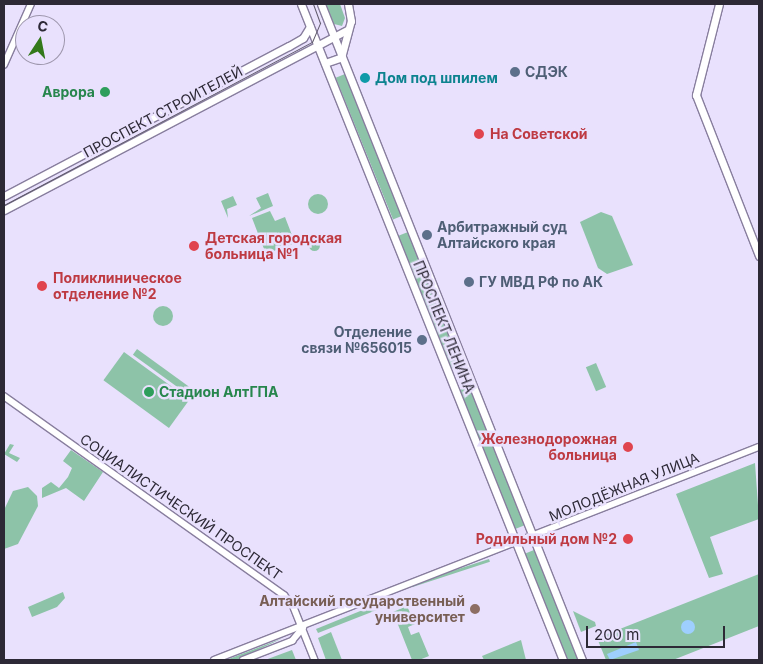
<!DOCTYPE html>
<meta charset="utf-8">
<style>
body{margin:0}
#map{position:relative;width:763px;height:664px;overflow:hidden;background:#e9e1fd;font-family:Inter,sans-serif}
div>[style]{position:absolute}
[style*='--x']{left:calc(var(--x)*1px);top:calc(var(--y)*1px);width:calc(var(--w)*1px);rotate:calc(var(--a)*1deg)}
.green>*{inset:0;background:#8dc3a8;transform-origin:0 0}
.round{border-radius:50%}
.water>*{inset:0;background:#9ecffe}
.roads{filter:drop-shadow(1px 0 #887e9e) drop-shadow(-1px 0 #887e9e) drop-shadow(0 1px #887e9e) drop-shadow(0 -1px #887e9e)}
.minor>*{height:5.5px;margin:-2.75px;padding:0 2.75px;transform-origin:2.75px;border-radius:2.75px;background:#fff}
.major>*{height:7px;margin:-3.5px;padding:0 3.5px;transform-origin:3.5px;border-radius:3.5px;background:#fff}
.tram>*{height:1px;margin:-0.5px;padding:0 0.5px;transform-origin:0.5px;border-radius:0.5px;background:#605b6c}
.dots>*{width:14px;height:14px;translate:-50% -50%;box-sizing:border-box;border:2px solid #e9e1fd;border-radius:50%}
span{translate:-50% -50%;white-space:nowrap;text-align:center;line-height:1.15;-webkit-text-stroke:5px #e9e1fd;paint-order:stroke}
.service-label{font-size:14px;color:#4e5e75;font-weight:700}
.left{translate:0 -50%;text-align:left}
.right{translate:-100% -50%;text-align:right}
.culture-label{font-size:14px;color:#0d838f;font-weight:700}
.leisure-label{font-size:14px;color:#27864d;font-weight:700}
.street-label{font-size:14px;color:#2d2936}
.health-label{font-size:14px;color:#be3a42;font-weight:700}
.education-label{font-size:14px;color:#785e54;font-weight:700}
.frame{position:absolute;inset:0;border:5px solid #2d2936;pointer-events:none}
.north{position:absolute;left:15px;top:15px;width:50px;height:50px;box-sizing:border-box;background:#e9e1fd;border:1px solid #9e97ad;border-radius:50%;rotate:11deg;font-size:14px;font-weight:700;line-height:20px;text-align:center;color:#2d2936}
.north::after{content:'';display:block;margin:auto;width:18px;height:22px;background:#33791b;clip-path:polygon(50% 0,100% 100%,50% 72%,0 100%)}
.scale{position:absolute;left:586px;top:626px;width:139px;height:22px;box-sizing:border-box;border:2px solid #2d2936;border-top:0;padding-left:6px;font-size:15px;line-height:18px;white-space:nowrap;color:#2d2936;-webkit-text-stroke:4px #e9e1fd;paint-order:stroke}
</style>
<div id="map">
<div class="green">
<i style="clip-path:polygon(326px 4px,340px 4px,345px 18px,342px 26px,334px 24px)"></i>
<i style="left:345px;top:74px;width:153px;height:10px;rotate:68deg"></i>
<i style="clip-path:polygon(268px 193px,273px 206px,249px 216px,261px 208px,256px 198px)"></i>
<i class="round" style="left:308px;top:194px;width:20px;height:20px"></i>
<i style="clip-path:polygon(233px 196px,237px 205px,227px 209px,228px 218px,221px 201px)"></i>
<i style="clip-path:polygon(270px 211px,275px 221px,285px 217px,295px 243px,266px 254px,252px 218px)"></i>
<i style="clip-path:polygon(601px 212px,612px 216px,633px 265px,607px 274px,598px 268px,580px 222px)"></i>
<i style="left:408px;top:232px;width:143px;height:11px;rotate:68deg"></i>
<i class="round" style="left:308.5px;top:239.5px;width:11px;height:11px"></i>
<i class="round" style="left:153px;top:306px;width:20px;height:20px"></i>
<i style="left:137px;top:349px;width:64px;height:7px;rotate:36deg"></i>
<i style="left:124px;top:352px;width:81px;height:35px;rotate:36deg"></i>
<i style="left:596px;top:363px;width:26px;height:11px;rotate:67deg"></i>
<i style="left:469px;top:386px;width:150px;height:12px;rotate:68deg"></i>
<i style="clip-path:polygon(10px 444px,14px 445px,9px 453px,20px 458px,17px 462px,4px 454px)"></i>
<i style="clip-path:polygon(71px 450px,103px 472px,84px 501px,66px 488px,42px 498px,42px 488px,51px 482px,59px 488px,68px 477px,72px 468px,63px 461px)"></i>
<i style="clip-path:polygon(755px 463px,759px 519px,710px 537px,723px 574px,709px 578px,676px 494px)"></i>
<i style="clip-path:polygon(28px 487px,37px 496px,38px 506px,18px 544px,4px 549px,4px 510px,13px 491px)"></i>
<i style="left:534px;top:550px;width:118px;height:10px;rotate:68deg"></i>
<i style="left:489px;top:559px;width:3px;height:82px;rotate:72deg"></i>
<i style="clip-path:polygon(759px 574px,759px 626px,673px 660px,606px 660px,597px 638px)"></i>
<i style="clip-path:polygon(63px 592px,65px 598px,57px 607px,32px 617px,28px 607px)"></i>
<i style="clip-path:polygon(380px 603px,382px 608px,318px 633px,316px 629px)"></i>
<i style="clip-path:polygon(407px 606px,415px 624px,408px 627px,411px 635px,419px 632px,429px 656px,419px 660px,412px 660px,393px 612px)"></i>
<i style="clip-path:polygon(573px 611px,595px 622px,596px 626px,581px 632px)"></i>
<i style="clip-path:polygon(331px 632px,342px 660px,326px 660px,318px 638px)"></i>
<i style="clip-path:polygon(283px 638px,237px 660px,226px 660px)"></i>
<i style="clip-path:polygon(521px 640px,526px 660px,484px 660px,482px 656px)"></i>
<i style="clip-path:polygon(292px 650px,296px 660px,265px 660px)"></i>
</div>
<div class="water">
<i class="round" style="left:681px;top:620px;width:14px;height:14px"></i>
<i style="clip-path:polygon(636px 642px,639px 650px,610px 660px,607px 654px)"></i>
</div>
<div class="roads">
<div class="minor">
<i style="--x:4;--y:65;--w:67;--a:-66.1"></i>
<i style="--x:4;--y:396;--w:344;--a:35.4"></i>
<i style="--x:284;--y:595;--w:13;--a:48"></i>
<i style="--x:293;--y:605;--w:59;--a:68.2"></i>
<i style="--x:214;--y:660;--w:585;--a:-21.35"></i>
<i style="--x:243;--y:660;--w:53;--a:-21.2"></i>
<i style="--x:292;--y:641;--w:17;--a:-50"></i>
</div>
<div class="major">
<i style="--x:301;--y:4;--w:706;--a:68.23"></i>
<i style="--x:321;--y:4;--w:706;--a:68.3"></i>
<i style="--x:719;--y:4;--w:94;--a:104.2"></i>
<i style="--x:696;--y:95;--w:173;--a:68.6"></i>
<i style="--x:342;--y:54;--w:34;--a:-75"></i>
<i style="--x:351;--y:21;--w:17;--a:-100"></i>
<i style="--x:325;--y:63;--w:18;--a:-19"></i>
<i style="--x:4;--y:196;--w:322;--a:-27.8"></i>
<i style="--x:289;--y:46;--w:16;--a:-30"></i>
<i style="--x:303;--y:38;--w:13;--a:-58"></i>
<i style="--x:4;--y:210;--w:387;--a:-27.7"></i>
</div>
</div>
<div class="tram">
<i style="--x:4;--y:205;--w:348;--a:-27.9"></i>
<i style="--x:312;--y:42;--w:21;--a:-67"></i>
<i style="--x:320;--y:23;--w:20;--a:-110"></i>
</div>
<div class="dots">
<i style="left:515px;top:72px;background:#5c6f8a"></i>
<i style="left:365px;top:78px;background:#0f9aa8"></i>
<i style="left:105px;top:92px;background:#2e9e5b"></i>
<i style="left:479px;top:134px;background:#e0444e"></i>
<i style="left:427px;top:235px;background:#5c6f8a"></i>
<i style="left:194px;top:246px;background:#e0444e"></i>
<i style="left:469px;top:282px;background:#5c6f8a"></i>
<i style="left:42px;top:286px;background:#e0444e"></i>
<i style="left:422px;top:340px;background:#5c6f8a"></i>
<i style="left:149px;top:392px;background:#2e9e5b"></i>
<i style="left:628px;top:447px;background:#e0444e"></i>
<i style="left:628px;top:539px;background:#e0444e"></i>
<i style="left:475px;top:609px;background:#8d6e63"></i>
</div>
<div class="service-label">
<span class="left" style="left:525px;top:72px">СДЭК</span>
<span class="left" style="left:437px;top:235px">Арбитражный суд<br>Алтайского края</span>
<span class="left" style="left:479px;top:282px">ГУ МВД РФ по АК</span>
<span class="right" style="left:412px;top:340px">Отделение<br>связи №656015</span>
</div>
<div class="culture-label">
<span class="left" style="left:375px;top:78px">Дом под шпилем</span>
</div>
<div class="leisure-label">
<span class="right" style="left:95px;top:92px">Аврора</span>
<span class="left" style="left:159px;top:392px">Стадион АлтГПА</span>
</div>
<div class="street-label">
<span style="left:163px;top:112px;rotate:-28deg">ПРОСПЕКТ СТРОИТЕЛЕЙ</span>
<span style="left:444px;top:327px;rotate:68deg">ПРОСПЕКТ ЛЕНИНА</span>
<span style="left:624px;top:487px;rotate:-22deg">МОЛОДЁЖНАЯ УЛИЦА</span>
<span style="left:181px;top:507px;rotate:35deg">СОЦИАЛИСТИЧЕСКИЙ ПРОСПЕКТ</span>
</div>
<div class="health-label">
<span class="left" style="left:490px;top:134px">На Советской</span>
<span class="left" style="left:205px;top:246px">Детская городская<br>больница №1</span>
<span class="left" style="left:53px;top:286px">Поликлиническое<br>отделение №2</span>
<span class="right" style="left:617px;top:447px">Железнодорожная<br>больница</span>
<span class="right" style="left:617px;top:539px">Родильный дом №2</span>
</div>
<div class="education-label">
<span class="right" style="left:465px;top:609px">Алтайский государственный<br>университет</span>
</div>
<div class="frame"></div>
<div class="north">С</div>
<div class="scale">200 m</div>
</div>
